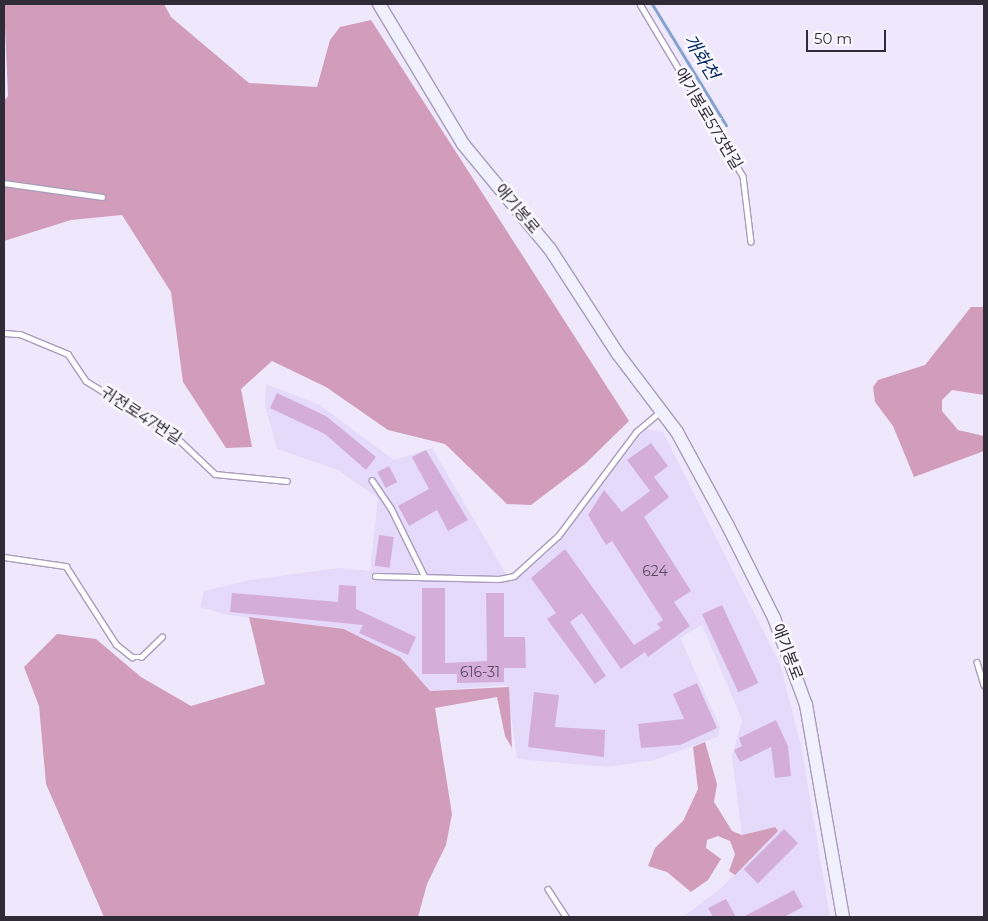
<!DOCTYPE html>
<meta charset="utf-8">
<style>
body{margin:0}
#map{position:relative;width:988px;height:921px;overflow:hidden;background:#efe8fc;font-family:Montserrat,"Noto Sans KR",sans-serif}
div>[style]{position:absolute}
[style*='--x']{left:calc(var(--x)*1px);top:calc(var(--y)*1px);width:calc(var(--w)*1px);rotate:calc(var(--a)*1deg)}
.built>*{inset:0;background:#e5dafa}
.forest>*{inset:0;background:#d29dbb}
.stream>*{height:3px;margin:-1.5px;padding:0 1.5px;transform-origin:1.5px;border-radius:1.5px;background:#84a2cf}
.building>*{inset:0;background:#d4aed9;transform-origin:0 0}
.roads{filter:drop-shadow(1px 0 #a79cbb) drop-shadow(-1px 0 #a79cbb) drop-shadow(0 1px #a79cbb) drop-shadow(0 -1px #a79cbb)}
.lane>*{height:4.5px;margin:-2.25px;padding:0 2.25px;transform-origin:2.25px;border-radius:2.25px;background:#fff}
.secondary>*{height:12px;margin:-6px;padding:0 6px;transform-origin:6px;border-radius:6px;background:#f0f1fd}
span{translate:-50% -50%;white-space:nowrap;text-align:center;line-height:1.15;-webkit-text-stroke:5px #faf8ff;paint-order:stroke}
.number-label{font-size:14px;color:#584c60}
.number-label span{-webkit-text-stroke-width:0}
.street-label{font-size:16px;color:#2f2b37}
.water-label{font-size:18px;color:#04295e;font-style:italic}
.frame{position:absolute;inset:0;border:5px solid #2f2b37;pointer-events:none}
.scale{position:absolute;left:806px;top:30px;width:80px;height:22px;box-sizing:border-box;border:2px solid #2f2b37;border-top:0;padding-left:6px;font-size:15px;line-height:18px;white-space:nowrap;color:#2f2b37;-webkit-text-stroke:4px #faf8ff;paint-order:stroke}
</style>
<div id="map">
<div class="built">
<i style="clip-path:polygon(266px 384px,320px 405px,394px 460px,432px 448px,511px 583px,552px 549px,641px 434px,647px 429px,663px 432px,780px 664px,801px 745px,830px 917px,683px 917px,721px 888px,778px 831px,775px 827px,742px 835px,732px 756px,742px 720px,702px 625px,680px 638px,720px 727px,718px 737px,654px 760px,608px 767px,517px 759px,507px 685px,430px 691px,383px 648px,344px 629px,228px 615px,200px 607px,204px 591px,250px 580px,338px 568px,370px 571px,378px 498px,338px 470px,277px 449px,265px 406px)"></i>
</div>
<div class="forest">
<i style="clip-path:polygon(4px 4px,164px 4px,171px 17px,249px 83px,317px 87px,330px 40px,340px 27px,371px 20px,629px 421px,585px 464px,531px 505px,507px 504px,445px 444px,388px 430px,326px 387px,272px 361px,241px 389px,252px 447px,226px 448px,183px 382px,171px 292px,122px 215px,71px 220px,4px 241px,4px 101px,8px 96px)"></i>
<i style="clip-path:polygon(971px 307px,984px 307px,984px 395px,952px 390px,942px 400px,942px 411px,958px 430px,984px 436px,984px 451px,914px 477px,893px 426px,875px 402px,873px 387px,878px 380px,925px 365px)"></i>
<i style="clip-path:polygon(249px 617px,344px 629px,400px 657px,430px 691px,509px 687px,512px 748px,505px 736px,497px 697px,435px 708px,452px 814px,446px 845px,427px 884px,418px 917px,104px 917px,46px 784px,39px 706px,24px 667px,57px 634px,96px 639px,141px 677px,191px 706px,265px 684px)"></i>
<i style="clip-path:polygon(705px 742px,717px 784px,714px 802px,732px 831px,742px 835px,775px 827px,778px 831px,735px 875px,729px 871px,735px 854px,730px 841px,718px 836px,707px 840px,706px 848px,721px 859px,708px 880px,691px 892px,667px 872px,648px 866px,655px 848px,683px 821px,698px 789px,693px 747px)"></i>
</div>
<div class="stream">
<i style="--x:652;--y:4;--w:142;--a:58.6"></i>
</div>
<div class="building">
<i style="clip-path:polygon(277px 393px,326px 416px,376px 457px,366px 470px,325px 434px,270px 408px)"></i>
<i style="clip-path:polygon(651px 443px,668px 466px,654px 477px,669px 497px,644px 517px,691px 591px,674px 602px,690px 626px,648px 657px,645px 652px,621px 669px,582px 613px,570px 622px,606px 676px,595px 684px,547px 619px,556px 613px,531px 578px,565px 549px,634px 645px,661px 628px,657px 624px,663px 620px,612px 541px,606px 545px,588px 515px,604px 490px,622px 512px,650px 491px,627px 460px)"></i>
<i style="clip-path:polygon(426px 450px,468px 520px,448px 531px,437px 510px,409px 526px,398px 506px,429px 489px,412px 457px)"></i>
<i style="left:389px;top:466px;width:18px;height:13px;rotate:63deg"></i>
<i style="left:379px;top:535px;width:15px;height:31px;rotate:8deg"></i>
<i style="clip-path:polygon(339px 585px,356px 586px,356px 609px,416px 637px,408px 655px,359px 633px,363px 625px,230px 612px,232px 593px,338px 602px)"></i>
<i style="clip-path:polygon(422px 588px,445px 588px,445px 663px,487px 661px,486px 593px,504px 593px,504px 637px,525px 637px,526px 668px,504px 668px,504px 682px,457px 683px,457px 674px,422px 674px)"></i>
<i style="left:722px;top:605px;width:86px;height:22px;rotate:65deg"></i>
<i style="clip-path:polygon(697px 683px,717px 728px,680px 745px,641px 748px,638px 724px,684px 719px,673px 694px)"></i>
<i style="clip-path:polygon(534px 692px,559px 695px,555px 727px,605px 730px,604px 757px,528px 747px)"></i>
<i style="clip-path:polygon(776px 720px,788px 746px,791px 776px,775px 778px,771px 747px,740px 762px,734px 750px,742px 746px,739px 738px)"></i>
<i style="left:784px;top:829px;width:20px;height:57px;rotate:45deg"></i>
<i style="clip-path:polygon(794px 890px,803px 907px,784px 917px,743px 917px)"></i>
<i style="clip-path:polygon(726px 899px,736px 917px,713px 917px,708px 908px)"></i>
</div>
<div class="roads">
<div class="lane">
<i style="--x:640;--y:4;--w:200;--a:59.1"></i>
<i style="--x:743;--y:176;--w:66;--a:83.1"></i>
<i style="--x:4;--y:183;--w:99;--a:8.1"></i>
<i style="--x:4;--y:333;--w:16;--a:4"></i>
<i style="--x:20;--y:334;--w:52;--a:22.6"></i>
<i style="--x:68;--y:354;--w:32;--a:56"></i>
<i style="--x:86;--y:381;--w:105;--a:31.7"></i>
<i style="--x:175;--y:436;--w:55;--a:43.5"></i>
<i style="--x:215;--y:474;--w:72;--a:5.6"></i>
<i style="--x:372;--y:480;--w:34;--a:56"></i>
<i style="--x:391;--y:508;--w:77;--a:63.8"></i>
<i style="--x:4;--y:557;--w:63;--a:8.3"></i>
<i style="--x:66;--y:566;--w:93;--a:57.3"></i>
<i style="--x:116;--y:644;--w:21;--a:39"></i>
<i style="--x:132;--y:657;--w:9;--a:0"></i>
<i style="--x:141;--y:657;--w:29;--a:-44"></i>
<i style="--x:375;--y:576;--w:124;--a:1.4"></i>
<i style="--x:499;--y:579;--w:15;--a:-11"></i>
<i style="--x:514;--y:576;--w:59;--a:-42.3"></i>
<i style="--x:558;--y:536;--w:130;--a:-53.1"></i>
<i style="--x:636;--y:432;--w:31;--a:-40"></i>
<i style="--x:977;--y:662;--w:24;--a:73"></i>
<i style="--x:548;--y:889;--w:33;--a:57"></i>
</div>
<div class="secondary">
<i style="--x:379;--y:4;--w:163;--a:59"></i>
<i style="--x:463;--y:144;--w:136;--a:50.4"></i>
<i style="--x:550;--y:249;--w:125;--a:57.1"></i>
<i style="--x:618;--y:354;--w:98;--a:52.9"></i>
<i style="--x:677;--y:432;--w:107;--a:61.5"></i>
<i style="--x:728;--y:526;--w:103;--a:63.4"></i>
<i style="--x:774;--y:618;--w:93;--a:69.8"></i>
<i style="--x:806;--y:705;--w:215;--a:80.1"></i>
</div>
</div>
<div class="number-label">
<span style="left:655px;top:571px">624</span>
<span style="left:480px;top:672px">616-31</span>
</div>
<div class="street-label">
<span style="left:708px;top:119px;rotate:59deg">애기봉로573번길</span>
<span style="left:517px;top:209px;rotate:50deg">애기봉로</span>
<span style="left:141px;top:416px;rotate:33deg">귀전로47번길</span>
<span style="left:787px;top:652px;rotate:69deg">애기봉로</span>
</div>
<div class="water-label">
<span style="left:701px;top:57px;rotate:58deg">개화천</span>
</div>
<div class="frame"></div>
<div class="scale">50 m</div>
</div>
